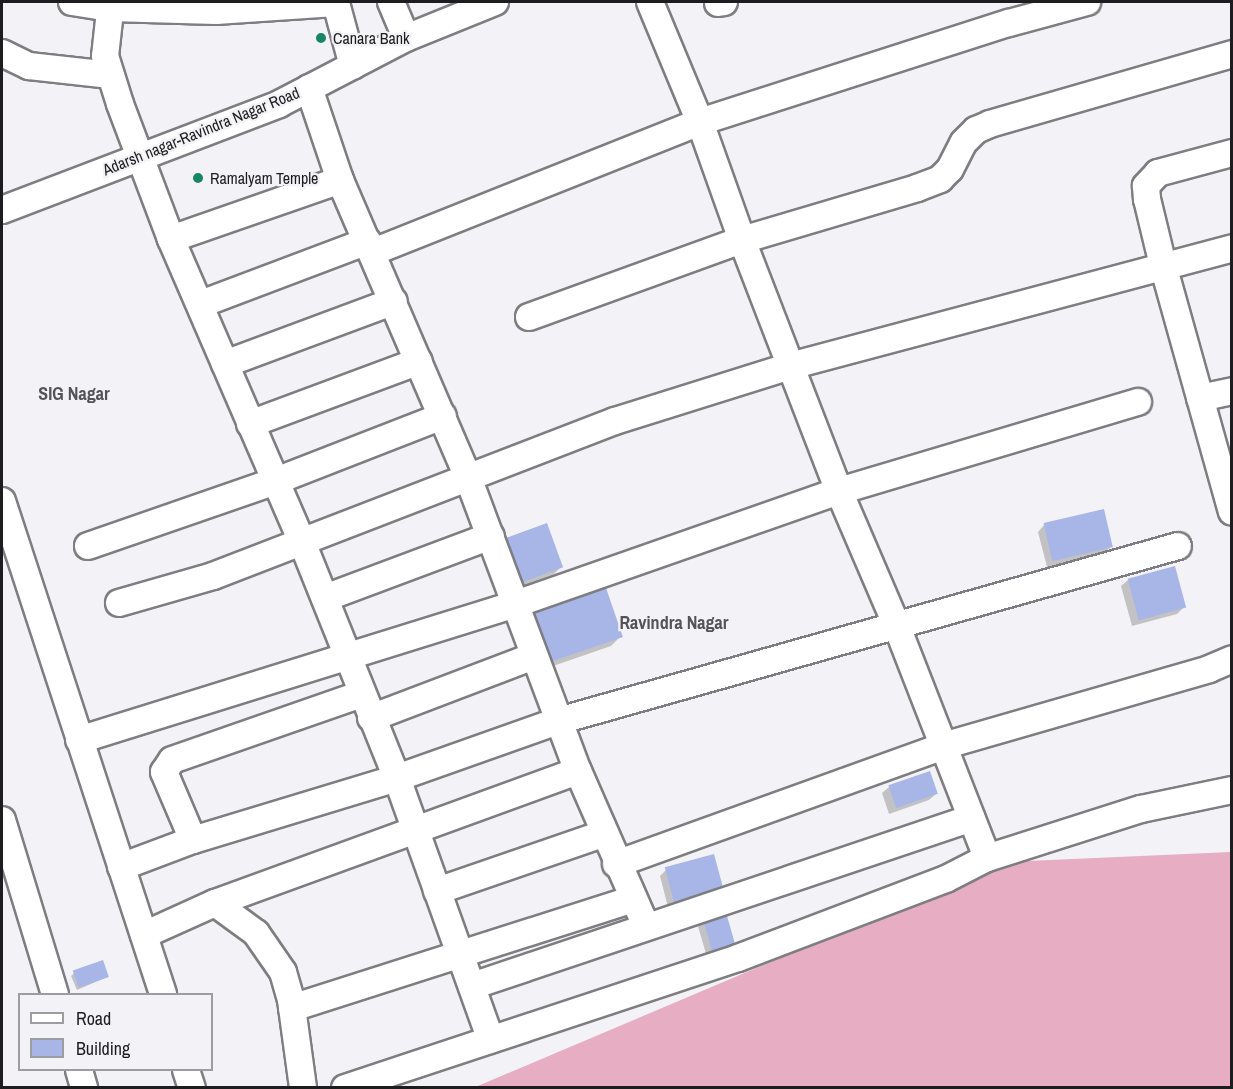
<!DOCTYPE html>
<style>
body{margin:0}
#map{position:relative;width:1233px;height:1089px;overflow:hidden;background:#f3f2f6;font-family:"Archivo Narrow",sans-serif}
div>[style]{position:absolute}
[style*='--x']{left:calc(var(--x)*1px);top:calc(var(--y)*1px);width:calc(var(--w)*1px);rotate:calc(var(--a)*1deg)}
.forest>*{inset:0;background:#e7adc3}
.shadow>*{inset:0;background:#0003}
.building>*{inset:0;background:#a8b5e7;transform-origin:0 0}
.roads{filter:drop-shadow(2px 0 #7e7d81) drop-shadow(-2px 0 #7e7d81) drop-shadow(0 2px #7e7d81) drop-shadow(0 -2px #7e7d81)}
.minor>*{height:26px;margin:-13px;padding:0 13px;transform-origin:13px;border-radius:13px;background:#fff}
.dots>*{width:16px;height:16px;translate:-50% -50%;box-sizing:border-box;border:3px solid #f3f2f6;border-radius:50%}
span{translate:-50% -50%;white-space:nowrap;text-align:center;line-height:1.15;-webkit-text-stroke:4.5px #f3f2f6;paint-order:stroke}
.poi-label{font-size:16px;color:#1d1c1e}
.left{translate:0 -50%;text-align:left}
.street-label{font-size:16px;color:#1d1c1e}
.neighbourhood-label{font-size:18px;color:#545356;font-weight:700}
.frame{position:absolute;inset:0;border:3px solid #1d1c1e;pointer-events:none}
.legend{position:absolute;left:18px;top:993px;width:195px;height:78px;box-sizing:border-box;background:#f3f2f6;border:2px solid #9d9ca0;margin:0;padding:8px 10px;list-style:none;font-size:18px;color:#1d1c1e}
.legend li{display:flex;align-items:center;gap:12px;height:30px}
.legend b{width:30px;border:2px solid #9d9ca0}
</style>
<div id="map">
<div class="forest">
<i style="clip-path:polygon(1231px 852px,1231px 1087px,473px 1088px,1007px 862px)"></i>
</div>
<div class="shadow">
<i style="clip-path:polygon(1044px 525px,1111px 546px,1105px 553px,1047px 567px,1038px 532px)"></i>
<i style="clip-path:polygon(492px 549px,561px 567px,554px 574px,507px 591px)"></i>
<i style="clip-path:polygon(1128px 580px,1184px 607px,1177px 614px,1132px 626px,1121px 586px)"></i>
<i style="clip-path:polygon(516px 623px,621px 636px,611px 646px,533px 673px)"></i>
<i style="clip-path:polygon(889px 787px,936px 794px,929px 800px,889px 814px,882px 793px)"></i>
<i style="clip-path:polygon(713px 856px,670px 915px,660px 876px,666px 870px)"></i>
<i style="clip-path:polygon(703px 917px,736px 952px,709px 964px,697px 923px)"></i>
<i style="clip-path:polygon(74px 973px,107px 977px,77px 990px,71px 976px)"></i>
</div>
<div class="building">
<i style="left:1104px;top:509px;width:39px;height:62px;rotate:77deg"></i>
<i style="left:547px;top:523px;width:47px;height:52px;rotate:70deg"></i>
<i style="left:1175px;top:566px;width:43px;height:49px;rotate:75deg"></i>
<i style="left:605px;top:585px;width:55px;height:84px;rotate:71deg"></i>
<i style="left:930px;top:771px;width:24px;height:44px;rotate:71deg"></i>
<i style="left:714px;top:854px;width:42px;height:51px;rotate:75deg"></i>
<i style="left:725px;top:909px;width:45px;height:24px;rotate:74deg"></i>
<i style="left:103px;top:960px;width:18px;height:32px;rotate:71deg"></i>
</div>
<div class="roads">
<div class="minor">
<i style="--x:72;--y:2;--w:38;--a:9"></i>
<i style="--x:110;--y:8;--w:106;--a:1.6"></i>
<i style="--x:216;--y:11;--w:120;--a:-3.8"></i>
<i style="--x:336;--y:3;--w:65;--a:74.9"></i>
<i style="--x:111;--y:2;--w:54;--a:96.3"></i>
<i style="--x:105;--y:56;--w:50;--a:72.6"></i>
<i style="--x:120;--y:104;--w:144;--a:69.3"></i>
<i style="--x:171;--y:239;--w:330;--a:66.6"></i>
<i style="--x:302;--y:542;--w:254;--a:68.1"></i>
<i style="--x:397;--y:778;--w:278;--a:70.3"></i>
<i style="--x:391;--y:2;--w:39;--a:67"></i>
<i style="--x:650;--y:2;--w:130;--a:67.4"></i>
<i style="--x:700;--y:122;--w:125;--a:70.4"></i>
<i style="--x:742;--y:240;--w:269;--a:68.9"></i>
<i style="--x:839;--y:491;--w:145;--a:66.8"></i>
<i style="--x:896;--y:624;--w:251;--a:68.7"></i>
<i style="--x:718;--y:3;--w:6;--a:-9"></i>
<i style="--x:2;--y:53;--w:30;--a:26"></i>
<i style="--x:29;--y:66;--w:82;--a:6.3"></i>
<i style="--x:309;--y:88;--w:97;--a:71.4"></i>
<i style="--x:340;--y:180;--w:327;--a:66.7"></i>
<i style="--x:469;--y:480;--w:311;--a:69.5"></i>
<i style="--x:578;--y:771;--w:169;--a:66.3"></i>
<i style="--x:1232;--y:153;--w:77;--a:164.9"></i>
<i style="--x:1158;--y:173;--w:18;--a:133"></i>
<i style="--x:1146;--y:186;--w:13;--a:86"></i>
<i style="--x:1147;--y:199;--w:68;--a:76.4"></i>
<i style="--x:1163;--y:265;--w:256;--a:74.4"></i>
<i style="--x:2;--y:210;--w:297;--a:-20.9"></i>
<i style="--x:279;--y:104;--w:143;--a:-27.5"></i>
<i style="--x:406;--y:38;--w:96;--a:-22"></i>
<i style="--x:171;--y:239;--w:179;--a:-19.2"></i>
<i style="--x:373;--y:252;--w:352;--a:-21.7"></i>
<i style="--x:700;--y:122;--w:324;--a:-17.8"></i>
<i style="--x:1009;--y:23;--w:81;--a:-15.1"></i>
<i style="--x:201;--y:304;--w:178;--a:-20.7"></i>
<i style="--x:529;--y:317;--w:226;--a:-19.9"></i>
<i style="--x:742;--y:240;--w:183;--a:-16.5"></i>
<i style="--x:917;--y:188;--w:25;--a:-21"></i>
<i style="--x:940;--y:179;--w:14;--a:-45"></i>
<i style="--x:950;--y:169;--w:30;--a:-63"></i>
<i style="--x:964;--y:142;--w:17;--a:-45"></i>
<i style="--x:976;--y:130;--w:15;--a:-23"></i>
<i style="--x:990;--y:124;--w:252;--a:-16.1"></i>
<i style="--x:225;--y:364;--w:180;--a:-20.4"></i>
<i style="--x:1200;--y:398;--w:33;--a:-12"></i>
<i style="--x:250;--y:424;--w:180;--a:-20.4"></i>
<i style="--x:2;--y:501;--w:519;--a:71.91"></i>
<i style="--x:88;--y:546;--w:199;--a:-19.1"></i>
<i style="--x:276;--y:481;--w:179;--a:-21.3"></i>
<i style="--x:325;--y:598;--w:177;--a:-20.5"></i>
<i style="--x:119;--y:603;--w:98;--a:-16"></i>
<i style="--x:213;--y:576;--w:431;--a:-21.1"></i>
<i style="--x:615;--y:421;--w:183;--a:-17.4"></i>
<i style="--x:790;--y:366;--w:457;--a:-14.9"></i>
<i style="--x:371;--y:718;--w:174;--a:-20.8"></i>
<i style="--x:79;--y:740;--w:458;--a:-17.3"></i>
<i style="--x:516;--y:604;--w:342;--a:-19.3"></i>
<i style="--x:839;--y:491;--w:312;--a:-16.6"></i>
<i style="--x:2;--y:820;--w:182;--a:73.1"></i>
<i style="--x:193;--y:840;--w:74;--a:-113.1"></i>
<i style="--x:164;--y:772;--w:14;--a:-56"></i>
<i style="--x:172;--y:760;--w:200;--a:-19.2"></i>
<i style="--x:616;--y:864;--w:348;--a:-19.8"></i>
<i style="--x:943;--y:746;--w:277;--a:-16.1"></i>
<i style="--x:1209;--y:669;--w:25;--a:-23"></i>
<i style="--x:121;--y:867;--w:77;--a:-20.6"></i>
<i style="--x:193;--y:840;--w:213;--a:-16.9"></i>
<i style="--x:397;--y:778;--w:171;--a:-19.5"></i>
<i style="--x:558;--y:721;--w:644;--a:-15.76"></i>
<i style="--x:437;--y:891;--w:176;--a:-19"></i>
<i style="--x:215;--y:903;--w:51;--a:36.2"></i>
<i style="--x:256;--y:933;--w:47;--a:55.3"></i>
<i style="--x:283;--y:972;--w:29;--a:74"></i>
<i style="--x:291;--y:1000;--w:89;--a:82.2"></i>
<i style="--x:144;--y:935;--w:78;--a:-24.3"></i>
<i style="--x:215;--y:903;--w:386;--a:-20"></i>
<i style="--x:472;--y:986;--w:527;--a:-18.57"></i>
<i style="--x:292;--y:1008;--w:358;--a:-17.7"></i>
<i style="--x:79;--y:1070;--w:19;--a:74"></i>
<i style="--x:186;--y:1070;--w:19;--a:72"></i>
<i style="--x:345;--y:1088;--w:414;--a:-18.3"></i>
<i style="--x:738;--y:958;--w:222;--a:-20.8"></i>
<i style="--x:946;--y:879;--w:46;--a:-27.1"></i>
<i style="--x:987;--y:858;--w:162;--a:-17.7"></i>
<i style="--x:1141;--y:809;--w:93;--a:-11.8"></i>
</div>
</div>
<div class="dots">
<i style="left:321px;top:38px;background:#178664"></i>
<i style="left:198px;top:178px;background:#178664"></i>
</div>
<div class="poi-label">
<span class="left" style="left:333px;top:38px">Canara Bank</span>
<span class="left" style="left:210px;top:178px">Ramalyam Temple</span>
</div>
<div class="street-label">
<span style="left:201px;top:131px;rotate:-22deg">Adarsh nagar-Ravindra Nagar Road</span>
</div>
<div class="neighbourhood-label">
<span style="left:74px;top:394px">SIG Nagar</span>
<span style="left:674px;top:623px">Ravindra Nagar</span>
</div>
<div class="frame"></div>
<ul class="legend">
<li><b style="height:8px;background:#fff"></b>Road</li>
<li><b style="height:16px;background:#a8b5e7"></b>Building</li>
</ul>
</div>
